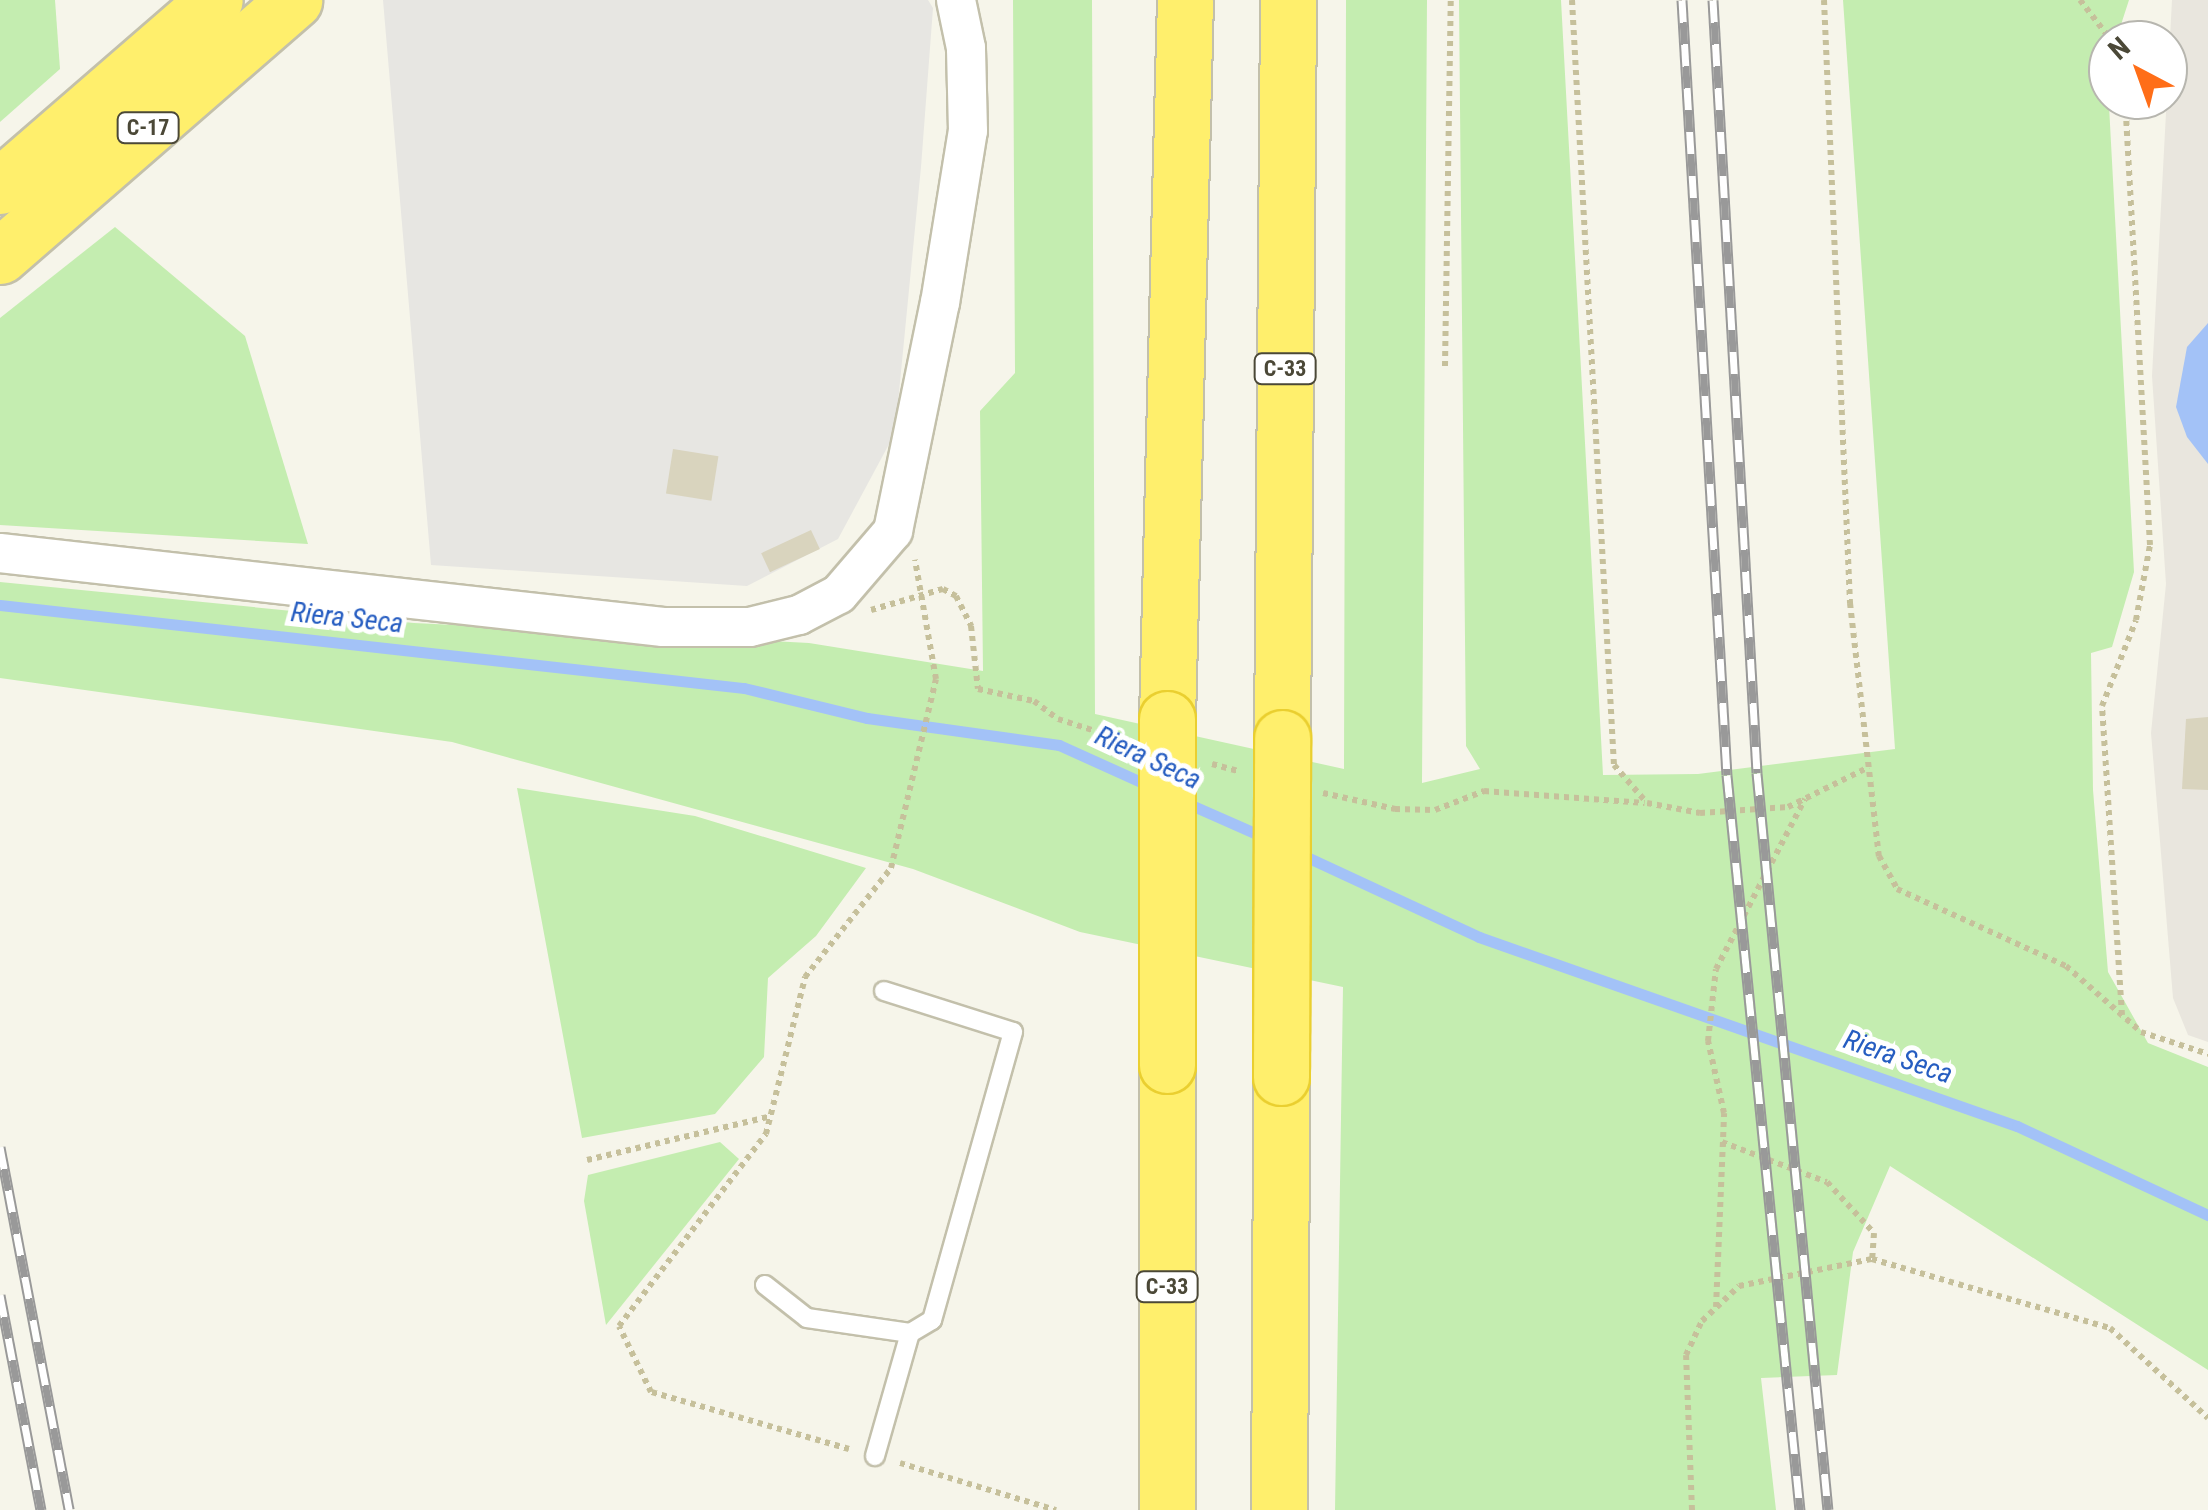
<!DOCTYPE html>
<style>
body{margin:0}
#map{position:relative;width:2208px;height:1510px;overflow:hidden;background:#f6f5ea;font-family:"Roboto Condensed",sans-serif}
div>[style]{position:absolute}
[style*='--x']{left:calc(var(--x)*1px);top:calc(var(--y)*1px);width:calc(var(--w)*1px);rotate:calc(var(--a)*1deg)}
.industrial>*{inset:0;background:#e9e6de}
.green>*{inset:0;background:#c4edb0}
.parking>*{inset:0;background:#e7e6e2}
.water>*{inset:0;background:#a3c2f7}
.stream>*{height:11px;margin:-5.5px;padding:0 5.5px;transform-origin:5.5px;border-radius:5.5px;background:#a3c2f7}
.building>*{inset:0;background:#d9d4be;transform-origin:0 0}
.path>*{height:6px;margin-top:-3px;transform-origin:0;background:repeating-linear-gradient(90deg,#c6c09b 0 5px,transparent 0 10px)}
.roads{filter:drop-shadow(2px 0 #c3c0ab) drop-shadow(-2px 0 #c3c0ab) drop-shadow(0 2px #c3c0ab) drop-shadow(0 -2px #c3c0ab)}
.lane>*{height:18px;margin:-9px;padding:0 9px;transform-origin:9px;border-radius:9px;background:#fff}
.street>*{height:38px;margin:-19px;padding:0 19px;transform-origin:19px;border-radius:19px;background:#fff}
.highway>*{height:55px;margin:-27.5px;padding:0 27.5px;transform-origin:27.5px;border-radius:27.5px;background:#ffef6c}
.rail>*{height:11px;margin-top:-5.5px;transform-origin:0;background:repeating-linear-gradient(90deg,#fff 0 22px,#999 0 44px);box-sizing:border-box;border-block:2px solid #999}
.bridges{filter:drop-shadow(2px 0 #eacf30) drop-shadow(-2px 0 #eacf30) drop-shadow(0 2px #eacf30) drop-shadow(0 -2px #eacf30)}
.highway-bridge>*{height:55px;margin:-27.5px;padding:0 27.5px;transform-origin:27.5px;border-radius:27.5px;background:#ffef6c}
span{translate:-50% -50%;white-space:nowrap;text-align:center;line-height:1.15;-webkit-text-stroke:10px #fff;paint-order:stroke}
.shield-label span{padding:2px 8px;background:#fff;border:2px solid;border-radius:8px;-webkit-text-stroke-width:0}
.shield-label{font-size:22px;color:#4b4837;font-weight:700}
.water-label{font-size:28px;color:#265dc1;font-style:italic}
.north{position:absolute;left:2088px;top:20px;width:100px;height:100px;box-sizing:border-box;background:#fff;border:2px solid #b7b6af;border-radius:50%;rotate:319deg;font-size:28px;font-weight:700;line-height:40px;text-align:center;color:#4b4837}
.north::after{content:'';display:block;margin:auto;width:35px;height:45px;background:#ff6e18;clip-path:polygon(50% 0,100% 100%,50% 72%,0 100%)}
</style>
<div id="map">
<div class="industrial">
<i style="clip-path:polygon(2172px 0,2208px 0,2208px 1042px,2188px 1035px,2173px 998px,2151px 733px,2166px 584px,2152px 376px)"></i>
</div>
<div class="green">
<i style="clip-path:polygon(0 0,55px 0,60px 69px,0 122px)"></i>
<i style="clip-path:polygon(1013px 0,1092px 0,1095px 714px,1344px 769px,1346px 0,1427px 0,1422px 783px,1480px 769px,1466px 746px,1459px 0,1561px 0,1603px 775px,1698px 774px,1895px 749px,1843px 0,2129px 0,2116px 40px,2108px 40px,2107px 68px,2134px 572px,2112px 647px,2091px 653px,2093px 790px,2108px 972px,2148px 1043px,2208px 1067px,2208px 1370px,1890px 1166px,1853px 1252px,1837px 1375px,1761px 1378px,1776px 1510px,1335px 1510px,1343px 987px,1080px 932px,913px 869px,452px 742px,0 678px,0 582px,414px 623px,809px 643px,983px 671px,980px 411px,1015px 373px)"></i>
<i style="clip-path:polygon(115px 227px,245px 336px,308px 544px,0 525px,0 318px)"></i>
<i style="clip-path:polygon(517px 788px,695px 816px,866px 868px,816px 936px,768px 978px,764px 1057px,715px 1114px,582px 1138px)"></i>
<i style="clip-path:polygon(720px 1142px,739px 1159px,606px 1325px,584px 1201px,588px 1175px)"></i>
</div>
<div class="parking">
<i style="clip-path:polygon(383px 0,928px 0,933px 8px,921px 167px,895px 433px,838px 539px,747px 586px,431px 565px)"></i>
</div>
<div class="water">
<i style="clip-path:polygon(2208px 323px,2208px 464px,2187px 437px,2176px 407px,2187px 347px)"></i>
</div>
<div class="stream">
<i style="--x:0;--y:605;--w:749;--a:6.37"></i>
<i style="--x:744;--y:688;--w:127;--a:13.7"></i>
<i style="--x:867;--y:718;--w:194;--a:8"></i>
<i style="--x:1059;--y:745;--w:102;--a:24.3"></i>
<i style="--x:1182;--y:801;--w:92;--a:23.8"></i>
<i style="--x:1296;--y:852;--w:202;--a:24.9"></i>
<i style="--x:1479;--y:937;--w:570;--a:19.36"></i>
<i style="--x:2017;--y:1126;--w:211;--a:25"></i>
</div>
<div class="building">
<i style="left:673px;top:449px;width:46px;height:45px;rotate:9deg"></i>
<i style="left:811px;top:530px;width:21px;height:55px;rotate:65deg"></i>
<i style="clip-path:polygon(2208px 717px,2208px 790px,2182px 789px,2186px 719px)"></i>
</div>
<div class="path">
<i style="--x:1572;--y:0;--w:766;--a:86.86"></i>
<i style="--x:1614;--y:765;--w:50;--a:49"></i>
<i style="--x:1647;--y:803;--w:54;--a:10.7"></i>
<i style="--x:1700;--y:813;--w:88;--a:-3.9"></i>
<i style="--x:1788;--y:807;--w:90;--a:-26.3"></i>
<i style="--x:1824;--y:0;--w:604;--a:87.53"></i>
<i style="--x:1850;--y:603;--w:255;--a:83.5"></i>
<i style="--x:1879;--y:856;--w:38;--a:61"></i>
<i style="--x:1897;--y:889;--w:186;--a:24.5"></i>
<i style="--x:2066;--y:966;--w:100;--a:41.3"></i>
<i style="--x:2141;--y:1032;--w:71;--a:18.2"></i>
<i style="--x:2080;--y:0;--w:51;--a:52.2"></i>
<i style="--x:1445;--y:366;--w:366;--a:-89.1"></i>
<i style="--x:871;--y:610;--w:75;--a:-16.3"></i>
<i style="--x:943;--y:589;--w:15;--a:28"></i>
<i style="--x:956;--y:596;--w:34;--a:63"></i>
<i style="--x:971;--y:626;--w:63;--a:83.7"></i>
<i style="--x:978;--y:689;--w:57;--a:12.1"></i>
<i style="--x:1034;--y:701;--w:30;--a:37"></i>
<i style="--x:1058;--y:719;--w:68;--a:17.9"></i>
<i style="--x:1212;--y:764;--w:28;--a:15"></i>
<i style="--x:1323;--y:793;--w:74;--a:12.5"></i>
<i style="--x:1395;--y:809;--w:40;--a:1.4"></i>
<i style="--x:1435;--y:810;--w:53;--a:-21.2"></i>
<i style="--x:1484;--y:791;--w:161;--a:4.3"></i>
<i style="--x:2122;--y:1015;--w:310;--a:-93.7"></i>
<i style="--x:2102;--y:706;--w:92;--a:-68.4"></i>
<i style="--x:2136;--y:620;--w:76;--a:-79.4"></i>
<i style="--x:2150;--y:545;--w:446;--a:-93.2"></i>
<i style="--x:1722;--y:1142;--w:112;--a:20.9"></i>
<i style="--x:1827;--y:1182;--w:69;--a:47.3"></i>
<i style="--x:1874;--y:1233;--w:26;--a:94"></i>
<i style="--x:587;--y:1160;--w:189;--a:-13.4"></i>
<i style="--x:1716;--y:1307;--w:194;--a:-87.6"></i>
<i style="--x:1724;--y:1113;--w:74;--a:-102.5"></i>
<i style="--x:1708;--y:1041;--w:72;--a:-83.7"></i>
<i style="--x:1716;--y:969;--w:192;--a:-62.4"></i>
<i style="--x:849;--y:1449;--w:206;--a:-163.9"></i>
<i style="--x:651;--y:1392;--w:73;--a:-115.9"></i>
<i style="--x:619;--y:1326;--w:242;--a:-52.6"></i>
<i style="--x:766;--y:1134;--w:162;--a:-76"></i>
<i style="--x:805;--y:977;--w:139;--a:-51.7"></i>
<i style="--x:891;--y:868;--w:194;--a:-76.6"></i>
<i style="--x:936;--y:679;--w:121;--a:-100"></i>
<i style="--x:900;--y:1463;--w:163;--a:16.8"></i>
<i style="--x:1692;--y:1510;--w:155;--a:-92.2"></i>
<i style="--x:1686;--y:1355;--w:38;--a:-65"></i>
<i style="--x:1702;--y:1321;--w:51;--a:-43.4"></i>
<i style="--x:1739;--y:1286;--w:136;--a:-11.5"></i>
<i style="--x:1872;--y:1259;--w:248;--a:16.2"></i>
<i style="--x:2110;--y:1328;--w:133;--a:42.6"></i>
</div>
<div class="roads">
<div class="lane">
<i style="--x:884;--y:991;--w:135;--a:17.6"></i>
<i style="--x:1013;--y:1032;--w:299;--a:105.7"></i>
<i style="--x:932;--y:1320;--w:26;--a:149"></i>
<i style="--x:765;--y:1285;--w:53;--a:38.2"></i>
<i style="--x:807;--y:1318;--w:104;--a:8.3"></i>
<i style="--x:910;--y:1333;--w:128;--a:105.9"></i>
</div>
<div class="street">
<i style="--x:0;--y:553;--w:667;--a:6.37"></i>
<i style="--x:663;--y:627;--w:87;--a:0"></i>
<i style="--x:750;--y:627;--w:50;--a:-13.8"></i>
<i style="--x:799;--y:615;--w:45;--a:-27.7"></i>
<i style="--x:839;--y:594;--w:83;--a:-49.4"></i>
<i style="--x:893;--y:531;--w:233;--a:-78.4"></i>
<i style="--x:940;--y:303;--w:174;--a:-80.8"></i>
<i style="--x:968;--y:131;--w:83;--a:-91.4"></i>
<i style="--x:966;--y:48;--w:49;--a:-101.8"></i>
</div>
<div class="highway">
<i style="--x:0;--y:186;--w:284;--a:-40.9"></i>
<i style="--x:0;--y:256;--w:390;--a:-41"></i>
<i style="--x:1167;--y:719;--w:719;--a:-88.57"></i>
<i style="--x:1282;--y:738;--w:738;--a:-89.53"></i>
<i style="--x:1167;--y:1510;--w:445;--a:-90"></i>
<i style="--x:1279;--y:1510;--w:433;--a:-89.7"></i>
</div>
</div>
<div class="rail">
<i style="--x:1682;--y:0;--w:776;--a:86.68"></i>
<i style="--x:1727;--y:775;--w:739;--a:84.33"></i>
<i style="--x:1713;--y:0;--w:774;--a:86.74"></i>
<i style="--x:1757;--y:773;--w:740;--a:84.5"></i>
<i style="--x:0;--y:1147;--w:369;--a:79.2"></i>
<i style="--x:0;--y:1295;--w:219;--a:79.2"></i>
</div>
<div class="bridges">
<div class="highway-bridge">
<i style="--x:1167;--y:1065;--w:346;--a:-90"></i>
<i style="--x:1281;--y:1077;--w:339;--a:-89.8"></i>
</div>
</div>
<div class="shield-label">
<span style="left:148px;top:128px">C-17</span>
<span style="left:1285px;top:369px">C-33</span>
<span style="left:1167px;top:1287px">C-33</span>
</div>
<div class="water-label">
<span style="left:347px;top:618px;rotate:6deg">Riera Seca</span>
<span style="left:1148px;top:758px;rotate:25deg">Riera Seca</span>
<span style="left:1898px;top:1057px;rotate:19deg">Riera Seca</span>
</div>
<div class="north">N</div>
</div>
